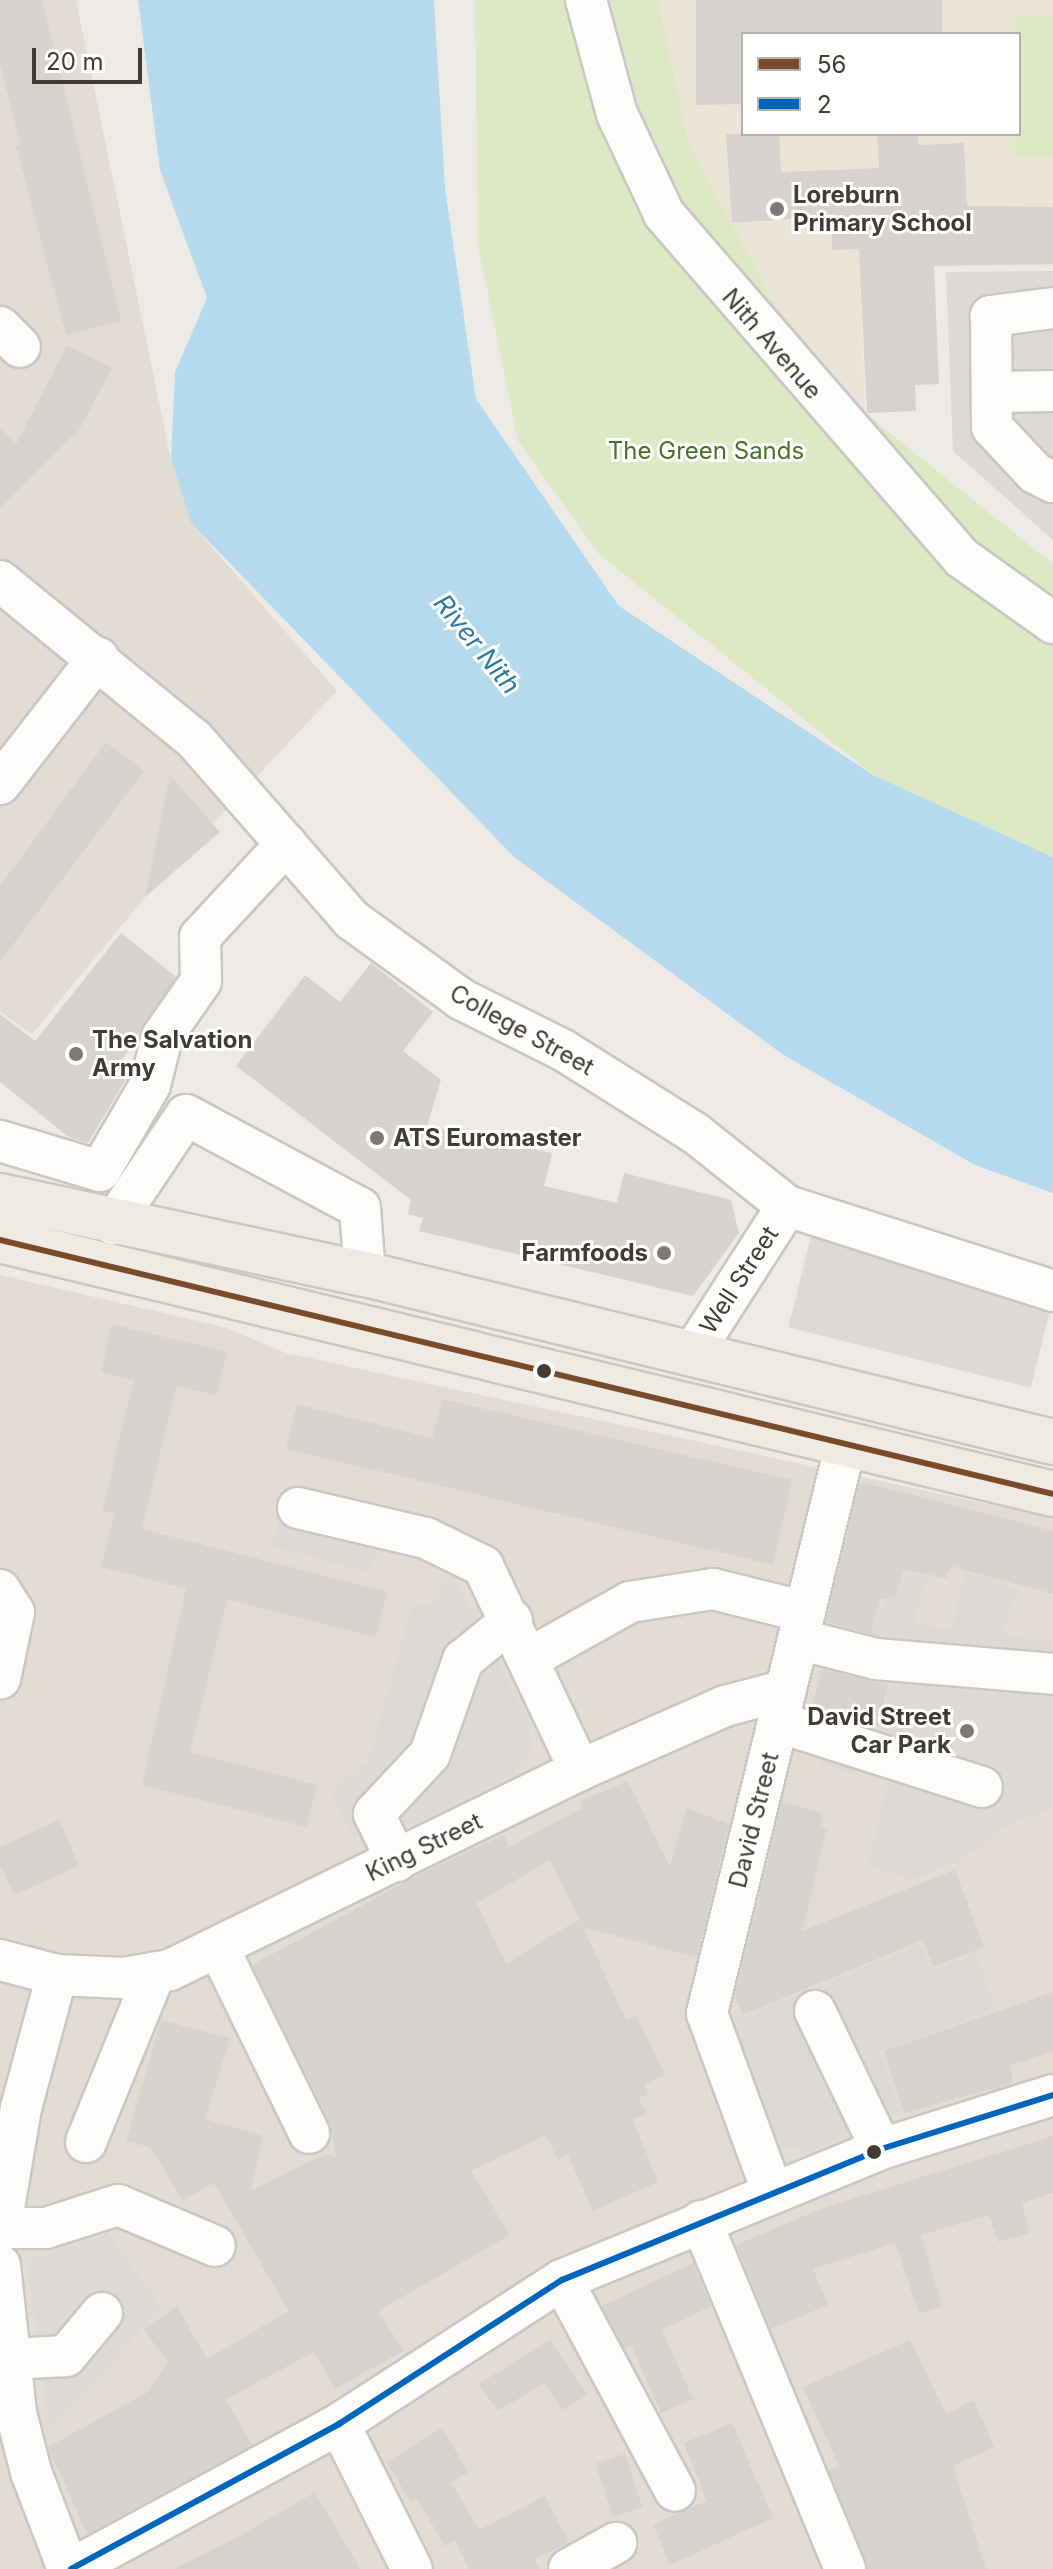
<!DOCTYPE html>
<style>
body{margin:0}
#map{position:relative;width:1053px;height:2569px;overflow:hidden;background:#eeebe6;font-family:Inter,sans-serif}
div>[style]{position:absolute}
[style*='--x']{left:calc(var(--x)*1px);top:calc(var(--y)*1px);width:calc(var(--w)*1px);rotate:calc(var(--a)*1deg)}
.residential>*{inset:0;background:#e2dcd3}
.education>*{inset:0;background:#ece5d7}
.green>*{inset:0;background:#dde8c5;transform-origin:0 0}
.parking>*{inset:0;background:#dddad6;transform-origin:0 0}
.water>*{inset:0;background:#b5daed}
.building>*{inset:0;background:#d6d2cd;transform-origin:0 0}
.roads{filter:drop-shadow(2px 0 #cac7c2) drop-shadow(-2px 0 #cac7c2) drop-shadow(0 2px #cac7c2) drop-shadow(0 -2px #cac7c2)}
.minor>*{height:40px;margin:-20px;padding:0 20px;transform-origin:20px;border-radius:20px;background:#fcfcfb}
.major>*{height:44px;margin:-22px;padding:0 22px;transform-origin:22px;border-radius:22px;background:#f0ebe2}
.bus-1>*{height:6px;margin:-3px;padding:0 3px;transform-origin:3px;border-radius:3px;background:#7a4b2a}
.bus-2>*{height:6px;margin:-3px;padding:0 3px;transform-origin:3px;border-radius:3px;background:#0065bd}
.dots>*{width:22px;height:22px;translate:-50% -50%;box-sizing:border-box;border:4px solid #fff;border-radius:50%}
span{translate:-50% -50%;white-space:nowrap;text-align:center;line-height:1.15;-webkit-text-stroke:6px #fff;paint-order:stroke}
.poi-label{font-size:24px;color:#423b33;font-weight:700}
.left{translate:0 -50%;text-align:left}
.right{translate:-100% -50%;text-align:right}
.street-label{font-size:24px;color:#423b33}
.park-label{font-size:24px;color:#487327}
.water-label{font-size:26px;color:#2c79a5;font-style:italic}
.legend{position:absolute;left:741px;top:32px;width:280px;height:104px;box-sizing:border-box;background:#fff;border:2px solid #b3b1ad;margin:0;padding:10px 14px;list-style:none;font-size:24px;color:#423b33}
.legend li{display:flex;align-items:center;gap:16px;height:40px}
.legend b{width:40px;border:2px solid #b3b1ad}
.scale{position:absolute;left:32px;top:48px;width:110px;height:36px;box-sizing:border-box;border:4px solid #423b33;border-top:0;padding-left:10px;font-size:24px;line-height:28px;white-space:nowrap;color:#423b33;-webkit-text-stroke:6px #fff;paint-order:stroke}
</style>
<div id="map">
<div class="residential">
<i style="clip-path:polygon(0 0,76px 0,171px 460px,191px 523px,337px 691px,156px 884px,32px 1034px,0 1012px)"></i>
<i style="clip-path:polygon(0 1275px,224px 1327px,286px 1353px,1053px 1518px,1053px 2569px,0 2569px)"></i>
</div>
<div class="education">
<i style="clip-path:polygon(658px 0,1053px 0,1053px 266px,969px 264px,919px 145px,918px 134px,1019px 134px,1019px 34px,743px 34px,743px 134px,877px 134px,879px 168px,829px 170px,832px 250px,882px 248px,884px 296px,861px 298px,865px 413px,774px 303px,689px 145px)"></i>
</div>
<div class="green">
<i style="clip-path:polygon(475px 0,658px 0,689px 145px,774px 303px,865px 413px,1053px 564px,1053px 857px,873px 775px,599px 554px,518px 441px,478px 245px)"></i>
<i style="left:1016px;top:15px;width:37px;height:142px"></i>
</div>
<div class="parking">
<i style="clip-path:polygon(1053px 271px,1053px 540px,953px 451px,946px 272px)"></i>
<i style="left:811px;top:1236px;width:250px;height:94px;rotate:14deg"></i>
<i style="left:279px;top:1520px;width:102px;height:27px;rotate:15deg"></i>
<i style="clip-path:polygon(965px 1573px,1017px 1589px,1002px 1635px,1053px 1641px,1053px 1809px,1008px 1825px,959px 1861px,910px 1880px,869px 1865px,888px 1780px,819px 1765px,825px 1725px,879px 1737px,891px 1683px,857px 1675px,884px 1601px,897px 1601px,906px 1574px,928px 1576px,913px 1624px,952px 1629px)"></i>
<i style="clip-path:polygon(445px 1579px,457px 1585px,478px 1622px,531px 1726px,530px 1750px,512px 1775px,412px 1824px,387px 1821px,354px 1839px,332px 1794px,369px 1759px,413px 1603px,436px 1604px)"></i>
<i style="clip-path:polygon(921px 1944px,931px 1970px,977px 1954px,995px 2009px,880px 2052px,900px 2111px,809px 2151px,782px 2146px,773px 2138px,732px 2035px,732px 2021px)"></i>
<i style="clip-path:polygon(108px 2234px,162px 2308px,49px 2430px,27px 2261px)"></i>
</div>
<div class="water">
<i style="clip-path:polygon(138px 0,434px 0,445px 188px,476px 399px,619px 606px,873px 775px,1053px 857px,1053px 1193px,975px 1165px,782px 1054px,514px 857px,191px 523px,171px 460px,175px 372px,207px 298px,160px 170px)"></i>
</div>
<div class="building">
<i style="clip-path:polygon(0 0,42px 0,121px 321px,66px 335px,16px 146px,21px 145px,0 65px)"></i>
<i style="clip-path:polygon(696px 0,942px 0,942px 34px,743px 34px,743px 104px,696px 105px)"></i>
<i style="clip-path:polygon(726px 134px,779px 134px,781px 172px,879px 168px,877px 134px,918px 134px,919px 145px,964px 143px,967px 206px,1053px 207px,1053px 264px,934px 266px,939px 384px,915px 385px,916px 411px,867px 413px,859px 249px,832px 250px,831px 216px,732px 223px)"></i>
<i style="clip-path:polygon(67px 345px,112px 368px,79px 430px,0 508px,0 428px,16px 444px)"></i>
<i style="clip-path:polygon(106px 742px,144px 771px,0 962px,0 886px)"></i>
<i style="clip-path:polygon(170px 775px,220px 832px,145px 897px)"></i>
<i style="clip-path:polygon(121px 933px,176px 977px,117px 1067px,128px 1076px,88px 1143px,70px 1138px,0 1082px,0 1014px,35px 1041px)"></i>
<i style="clip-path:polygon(371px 963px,433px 1012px,403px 1051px,441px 1080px,427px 1126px,552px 1153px,544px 1186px,617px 1203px,624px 1173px,731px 1200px,739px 1233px,693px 1296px,419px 1231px,423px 1218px,408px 1214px,411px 1200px,236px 1066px,305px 975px,340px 1002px)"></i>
<i style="clip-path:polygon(112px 1324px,227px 1352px,216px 1395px,176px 1386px,142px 1529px,387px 1592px,376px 1637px,227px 1599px,190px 1752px,317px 1785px,306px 1827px,142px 1785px,186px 1589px,101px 1567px,115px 1514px,102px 1511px,134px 1380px,101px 1372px)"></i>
<i style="clip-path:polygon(442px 1399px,792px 1480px,773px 1565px,286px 1449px,297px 1404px,432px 1438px)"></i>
<i style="clip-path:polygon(860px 1482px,1053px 1531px,1053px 1594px,951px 1566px,946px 1578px,904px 1570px,895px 1600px,880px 1598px,871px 1634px,826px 1622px)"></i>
<i style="left:822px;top:1669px;width:68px;height:41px;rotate:14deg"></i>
<i style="clip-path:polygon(628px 1781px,670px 1867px,686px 1808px,729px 1824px,697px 1957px,584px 1928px,550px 1860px,477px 1903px,506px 1964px,579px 1919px,626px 2020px,636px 2016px,665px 2075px,644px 2084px,649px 2095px,638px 2097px,647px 2114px,633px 2119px,658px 2182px,593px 2211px,568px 2155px,558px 2160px,546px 2135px,471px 2171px,510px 2235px,378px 2311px,404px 2351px,335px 2389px,314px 2352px,225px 2400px,253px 2445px,87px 2534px,48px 2447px,148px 2392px,168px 2362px,144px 2330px,177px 2306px,207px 2359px,289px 2311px,214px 2183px,183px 2200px,150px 2147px,126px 2141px,161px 2020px,230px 2038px,205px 2119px,263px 2136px,251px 2191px,325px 2154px,336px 2158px,330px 2123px,252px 1965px,420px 1874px,504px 1835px,509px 1847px,582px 1808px,580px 1801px)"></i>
<i style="clip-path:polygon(782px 1802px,823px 1813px,820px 1828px,827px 1829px,802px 1931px,955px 1870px,984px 1947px,933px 1967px,923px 1940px,743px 2015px,735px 1997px)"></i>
<i style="clip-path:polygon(59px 1820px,79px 1866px,14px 1895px,0 1865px,0 1847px)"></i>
<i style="clip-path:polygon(1053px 1992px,1053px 2052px,1010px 2065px,1013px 2083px,904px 2113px,884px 2051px)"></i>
<i style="clip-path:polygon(1053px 2136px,1053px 2193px,1022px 2203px,1029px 2233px,998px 2242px,989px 2215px,921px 2235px,942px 2306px,919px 2314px,895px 2243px,813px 2269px,828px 2305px,771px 2329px,736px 2245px,823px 2208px)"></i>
<i style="clip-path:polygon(693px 2263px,711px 2306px,662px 2330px,693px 2399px,661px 2413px,631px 2345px,624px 2348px,602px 2306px)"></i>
<i style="clip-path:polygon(550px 2340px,587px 2395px,563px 2410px,544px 2383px,498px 2411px,479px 2384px)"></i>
<i style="clip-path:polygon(910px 2340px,946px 2414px,974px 2400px,994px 2447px,953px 2466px,986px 2569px,868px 2569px,829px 2470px,839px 2466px,803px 2387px)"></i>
<i style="clip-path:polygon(732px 2423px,773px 2518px,670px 2565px,653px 2524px,707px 2501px,684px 2443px)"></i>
<i style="clip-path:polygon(442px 2428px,468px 2472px,451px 2483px,479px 2530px,545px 2496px,569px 2542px,534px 2560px,539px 2569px,469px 2569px,455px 2540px,445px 2546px,417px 2499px,411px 2503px,387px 2462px)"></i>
<i style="left:625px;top:2454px;width:56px;height:31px;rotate:72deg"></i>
<i style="clip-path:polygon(315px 2492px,360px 2569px,174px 2569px,236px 2538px)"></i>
</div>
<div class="roads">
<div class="minor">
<i style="--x:586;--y:0;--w:118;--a:74.8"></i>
<i style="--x:617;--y:114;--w:110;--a:64.8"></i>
<i style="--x:664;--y:214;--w:455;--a:49.1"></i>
<i style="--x:962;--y:558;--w:112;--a:35.5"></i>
<i style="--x:1053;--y:308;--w:63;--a:172.6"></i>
<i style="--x:991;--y:316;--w:111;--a:89.5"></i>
<i style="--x:992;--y:427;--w:63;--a:46.9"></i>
<i style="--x:1035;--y:473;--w:20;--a:27"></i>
<i style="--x:0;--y:327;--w:28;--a:45"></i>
<i style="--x:992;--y:392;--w:61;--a:-0.9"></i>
<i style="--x:0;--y:581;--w:250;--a:39.2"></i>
<i style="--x:194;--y:739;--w:240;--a:48.9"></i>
<i style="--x:352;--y:920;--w:135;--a:35.9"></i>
<i style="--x:461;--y:999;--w:114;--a:26.6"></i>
<i style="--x:563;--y:1050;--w:156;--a:32.2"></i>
<i style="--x:695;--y:1133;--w:117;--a:38.4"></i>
<i style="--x:787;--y:1206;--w:279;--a:17.7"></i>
<i style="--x:0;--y:784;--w:160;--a:-52.1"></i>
<i style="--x:0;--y:1141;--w:104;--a:16.7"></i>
<i style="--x:100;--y:1171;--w:99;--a:-59.8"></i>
<i style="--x:150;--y:1085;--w:49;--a:-76"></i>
<i style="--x:162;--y:1037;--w:68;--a:-55.1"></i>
<i style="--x:201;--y:981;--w:44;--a:-91.3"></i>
<i style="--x:200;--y:937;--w:127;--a:-47.2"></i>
<i style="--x:113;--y:1224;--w:131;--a:-56.2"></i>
<i style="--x:186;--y:1115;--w:197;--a:28.1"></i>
<i style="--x:360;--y:1208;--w:66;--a:85.7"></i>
<i style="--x:692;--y:1354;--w:176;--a:-57.3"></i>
<i style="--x:298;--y:1508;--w:131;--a:13.2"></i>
<i style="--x:426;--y:1538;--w:64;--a:26.2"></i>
<i style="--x:483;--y:1566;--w:226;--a:64.6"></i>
<i style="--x:0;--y:1590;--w:26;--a:58"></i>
<i style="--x:14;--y:1612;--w:68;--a:101.8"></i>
<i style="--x:798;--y:1639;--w:81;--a:14.4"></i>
<i style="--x:876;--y:1659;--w:178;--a:4.8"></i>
<i style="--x:528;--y:1659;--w:117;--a:-29.2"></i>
<i style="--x:630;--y:1602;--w:84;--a:-8.9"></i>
<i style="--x:713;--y:1589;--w:95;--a:14"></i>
<i style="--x:778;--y:1722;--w:214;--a:17.7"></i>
<i style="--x:397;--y:1861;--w:52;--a:-116.1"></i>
<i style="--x:374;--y:1814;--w:82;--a:-47"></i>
<i style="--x:430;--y:1754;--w:100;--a:-70.7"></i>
<i style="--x:463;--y:1660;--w:63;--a:-39.2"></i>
<i style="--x:218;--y:1947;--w:207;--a:63.9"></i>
<i style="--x:0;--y:1960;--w:59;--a:14.7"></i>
<i style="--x:57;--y:1975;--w:66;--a:2.6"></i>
<i style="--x:123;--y:1978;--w:48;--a:-9.7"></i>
<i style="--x:170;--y:1970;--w:456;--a:-26"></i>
<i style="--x:580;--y:1770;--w:158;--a:-23.8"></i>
<i style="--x:725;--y:1706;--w:63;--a:-14.7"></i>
<i style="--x:815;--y:2011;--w:153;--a:64.4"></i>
<i style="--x:86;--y:2142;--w:183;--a:-67.8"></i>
<i style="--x:772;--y:2191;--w:189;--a:-110.1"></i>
<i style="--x:707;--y:2013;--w:587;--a:-76.3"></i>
<i style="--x:701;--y:2221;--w:377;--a:67.5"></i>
<i style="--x:0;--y:2228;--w:46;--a:0"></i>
<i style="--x:46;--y:2228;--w:76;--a:-17.7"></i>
<i style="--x:118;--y:2205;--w:105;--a:22.9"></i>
<i style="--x:0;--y:2232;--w:126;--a:-80.4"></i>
<i style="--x:21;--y:2108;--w:138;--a:-74.9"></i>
<i style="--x:0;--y:2265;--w:149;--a:83.8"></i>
<i style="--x:16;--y:2413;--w:61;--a:75.7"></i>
<i style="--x:31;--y:2472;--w:104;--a:69.1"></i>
<i style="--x:562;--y:2280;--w:239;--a:61.8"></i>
<i style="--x:10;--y:2359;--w:56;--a:-3.1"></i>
<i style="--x:66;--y:2356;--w:56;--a:-50.1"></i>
<i style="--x:339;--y:2424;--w:162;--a:63.3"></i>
<i style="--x:71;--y:2569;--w:305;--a:-28.4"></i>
<i style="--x:339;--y:2424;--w:265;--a:-32.9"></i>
<i style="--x:562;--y:2280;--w:345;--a:-22.3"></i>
<i style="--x:881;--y:2149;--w:180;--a:-17.4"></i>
<i style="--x:569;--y:2569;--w:54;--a:-29"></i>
</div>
<div class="major">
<i style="--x:0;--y:1196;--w:373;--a:12.1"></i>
<i style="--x:365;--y:1274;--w:708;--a:13.72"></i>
<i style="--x:0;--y:1240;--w:1083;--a:13.56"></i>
</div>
</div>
<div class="bus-1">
<i style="--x:0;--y:1240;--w:1083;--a:13.56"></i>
</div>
<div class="bus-2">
<i style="--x:71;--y:2569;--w:305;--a:-28.4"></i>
<i style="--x:339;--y:2424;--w:265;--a:-32.9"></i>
<i style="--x:562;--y:2280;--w:345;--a:-22.3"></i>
<i style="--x:881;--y:2149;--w:180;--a:-17.4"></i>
</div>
<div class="dots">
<i style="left:777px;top:209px;background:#7e7972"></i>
<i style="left:76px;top:1054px;background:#7e7972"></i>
<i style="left:377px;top:1138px;background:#7e7972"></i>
<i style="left:664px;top:1253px;background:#7e7972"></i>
<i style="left:544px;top:1371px;background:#423b33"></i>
<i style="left:967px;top:1731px;background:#7e7972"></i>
<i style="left:874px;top:2152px;background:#423b33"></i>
</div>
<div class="poi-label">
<span class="left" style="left:793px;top:209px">Loreburn<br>Primary School</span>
<span class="left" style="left:92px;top:1054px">The Salvation<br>Army</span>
<span class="left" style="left:393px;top:1138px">ATS Euromaster</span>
<span class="right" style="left:648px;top:1253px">Farmfoods</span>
<span class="right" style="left:951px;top:1731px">David Street<br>Car Park</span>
</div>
<div class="street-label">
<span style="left:772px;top:344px;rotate:49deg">Nith Avenue</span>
<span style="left:522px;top:1030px;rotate:29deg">College Street</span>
<span style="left:739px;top:1280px;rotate:-57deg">Well Street</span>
<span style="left:754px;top:1820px;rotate:-76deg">David Street</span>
<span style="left:424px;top:1847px;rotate:-26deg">King Street</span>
</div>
<div class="park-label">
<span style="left:706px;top:451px">The Green Sands</span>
</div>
<div class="water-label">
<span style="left:477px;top:644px;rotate:51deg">River Nith</span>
</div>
<ul class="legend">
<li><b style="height:10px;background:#7a4b2a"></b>56</li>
<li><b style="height:10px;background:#0065bd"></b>2</li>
</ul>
<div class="scale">20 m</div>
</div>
